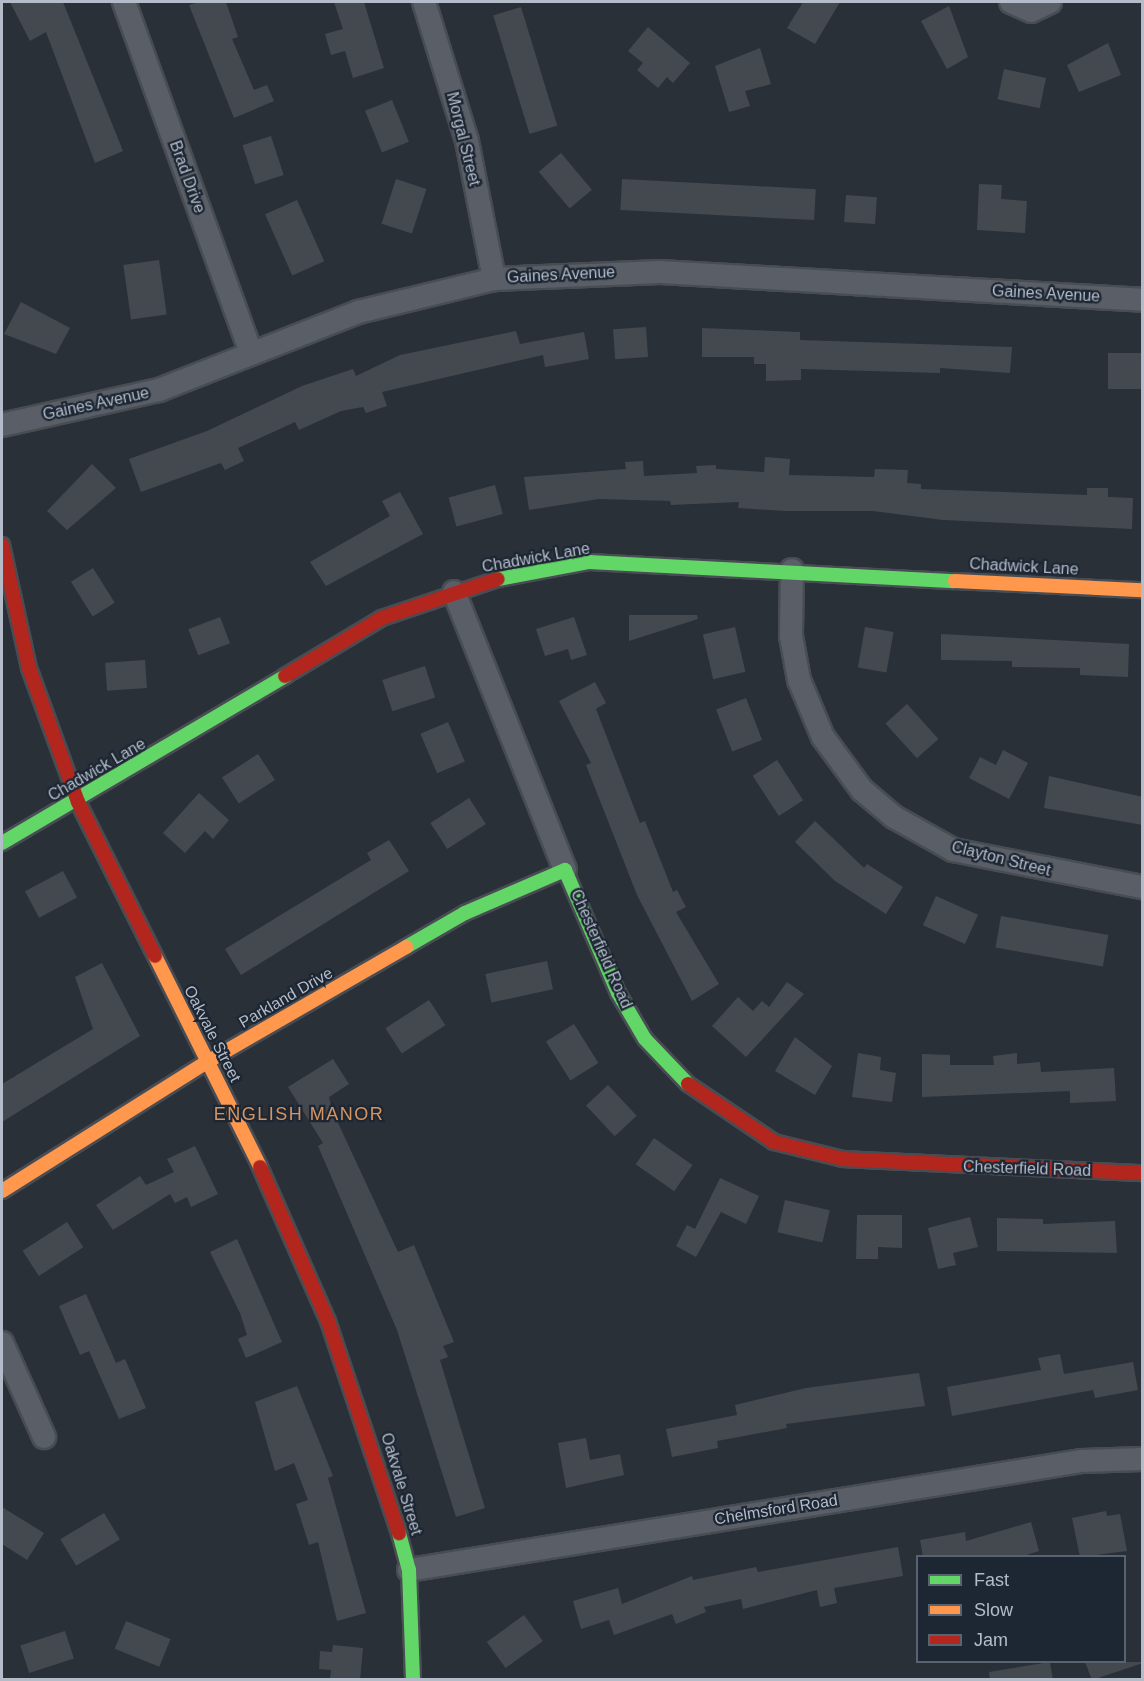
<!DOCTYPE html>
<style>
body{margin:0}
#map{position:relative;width:1144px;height:1681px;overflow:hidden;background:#2a3038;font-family:Helvetica,sans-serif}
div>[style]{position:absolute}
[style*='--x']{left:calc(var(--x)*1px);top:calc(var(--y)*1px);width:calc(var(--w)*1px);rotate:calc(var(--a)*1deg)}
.building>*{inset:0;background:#444950;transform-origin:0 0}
.roads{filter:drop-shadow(2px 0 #484c53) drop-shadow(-2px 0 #484c53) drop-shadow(0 2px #484c53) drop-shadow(0 -2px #484c53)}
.street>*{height:22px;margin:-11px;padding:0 11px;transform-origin:11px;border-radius:11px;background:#5a5e66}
.fast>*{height:14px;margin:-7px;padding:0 7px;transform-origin:7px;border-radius:7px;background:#63d668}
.slow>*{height:14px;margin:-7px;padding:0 7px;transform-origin:7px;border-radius:7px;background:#ff974d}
.jam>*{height:14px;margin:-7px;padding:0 7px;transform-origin:7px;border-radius:7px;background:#b3261e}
span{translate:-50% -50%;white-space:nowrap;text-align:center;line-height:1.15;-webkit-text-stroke:4.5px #1d2633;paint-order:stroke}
.street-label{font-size:16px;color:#b4bcc9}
.neighbourhood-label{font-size:18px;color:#d59563;letter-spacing:1.5px}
.frame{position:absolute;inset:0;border:3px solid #b4bcc9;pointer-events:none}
.legend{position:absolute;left:916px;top:1555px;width:210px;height:108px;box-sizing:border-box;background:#1d2633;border:2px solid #59626f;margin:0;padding:8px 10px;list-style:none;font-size:18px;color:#b4bcc9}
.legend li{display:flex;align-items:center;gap:12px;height:30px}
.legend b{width:30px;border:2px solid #59626f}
</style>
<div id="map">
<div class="building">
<i style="clip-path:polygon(10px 2px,63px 2px,123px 151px,95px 163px,46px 32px,30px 41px)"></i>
<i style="clip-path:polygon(199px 2px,226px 2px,238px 37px,232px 39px,254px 90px,267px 85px,274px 101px,234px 118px,189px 5px)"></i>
<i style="clip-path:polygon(334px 2px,364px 2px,384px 68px,353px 78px,345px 51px,331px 55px,325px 34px,343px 29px)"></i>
<i style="clip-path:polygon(803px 2px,840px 2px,815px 44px,787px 28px)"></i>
<i style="clip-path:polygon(949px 6px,968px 57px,947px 69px,921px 21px)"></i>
<i style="left:521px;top:7px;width:124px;height:29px;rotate:73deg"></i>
<i style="clip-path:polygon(648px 27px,690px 63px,673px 83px,667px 77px,658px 88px,637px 70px,643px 63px,628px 51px)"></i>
<i style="clip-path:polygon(1108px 43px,1121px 75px,1079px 92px,1067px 65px)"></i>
<i style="clip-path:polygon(760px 48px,771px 84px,745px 91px,750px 106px,729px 112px,715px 66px)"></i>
<i style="left:1004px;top:69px;width:43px;height:31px;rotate:12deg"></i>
<i style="left:392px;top:100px;width:45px;height:29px;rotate:68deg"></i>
<i style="left:271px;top:136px;width:41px;height:30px;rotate:72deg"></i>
<i style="left:561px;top:153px;width:48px;height:29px;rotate:50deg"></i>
<i style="left:396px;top:179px;width:32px;height:47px;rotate:18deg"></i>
<i style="left:622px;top:179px;width:194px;height:31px;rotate:3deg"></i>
<i style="clip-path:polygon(979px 184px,1002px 185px,1001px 199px,1027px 201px,1025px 233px,977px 230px)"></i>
<i style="left:846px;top:195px;width:31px;height:27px;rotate:4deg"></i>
<i style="left:297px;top:200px;width:67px;height:35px;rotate:66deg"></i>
<i style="left:159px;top:260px;width:55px;height:36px;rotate:82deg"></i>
<i style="clip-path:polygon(21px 302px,70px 328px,56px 354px,4px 334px)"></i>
<i style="left:646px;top:327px;width:30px;height:33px;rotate:86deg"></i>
<i style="clip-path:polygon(702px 328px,800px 332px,800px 340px,1012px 347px,1010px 373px,940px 368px,940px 373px,801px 369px,801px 380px,766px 381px,766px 364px,754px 364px,754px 357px,702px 357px)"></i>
<i style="clip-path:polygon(516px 331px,520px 344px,584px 332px,589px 359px,545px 367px,543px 355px,382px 392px,387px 406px,366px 413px,363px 407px,341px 411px,299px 430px,295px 422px,238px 448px,244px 461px,225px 470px,221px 463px,141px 492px,129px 459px,207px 431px,302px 386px,353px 369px,356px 376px,400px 355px)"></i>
<i style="left:1108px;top:353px;width:35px;height:36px"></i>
<i style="clip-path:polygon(765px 457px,790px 459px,789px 475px,874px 477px,875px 469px,908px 470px,907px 483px,921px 484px,921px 489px,1087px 495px,1087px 488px,1108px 488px,1108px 497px,1133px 498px,1132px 529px,943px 520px,873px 511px,786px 511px,738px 508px,739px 502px,671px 505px,670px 501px,599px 499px,529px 510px,524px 477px,626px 469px,625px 462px,643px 461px,644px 476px,697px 473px,696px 466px,716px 465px,716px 469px,764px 472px)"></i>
<i style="clip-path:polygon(92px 464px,116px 488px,67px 530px,47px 511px)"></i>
<i style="left:495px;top:485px;width:30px;height:48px;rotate:75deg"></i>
<i style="clip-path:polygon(400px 492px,423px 534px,326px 586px,310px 562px,390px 516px,382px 501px)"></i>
<i style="left:93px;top:568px;width:41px;height:26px;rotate:58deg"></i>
<i style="clip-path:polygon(629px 615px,697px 615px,698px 619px,629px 641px)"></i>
<i style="left:220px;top:617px;width:28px;height:34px;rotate:69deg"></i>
<i style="clip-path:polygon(574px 617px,587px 655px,571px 660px,568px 649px,545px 656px,536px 629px)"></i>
<i style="left:735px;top:627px;width:46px;height:33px;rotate:77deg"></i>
<i style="left:865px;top:627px;width:29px;height:41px;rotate:10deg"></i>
<i style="clip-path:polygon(941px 634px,1129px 644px,1128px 677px,1080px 675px,1080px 668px,1012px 667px,1012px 661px,941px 660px)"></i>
<i style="left:145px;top:660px;width:28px;height:40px;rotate:86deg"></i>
<i style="left:425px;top:666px;width:33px;height:45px;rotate:72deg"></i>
<i style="clip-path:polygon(595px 682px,606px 703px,596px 709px,640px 823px,645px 821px,673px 892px,677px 890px,686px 907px,676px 912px,719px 984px,692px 1001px,637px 895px,586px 765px,591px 763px,559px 701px)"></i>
<i style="left:746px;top:698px;width:45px;height:32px;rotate:69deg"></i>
<i style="left:907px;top:704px;width:47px;height:29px;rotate:48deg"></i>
<i style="left:448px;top:722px;width:43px;height:30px;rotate:67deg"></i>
<i style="clip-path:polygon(1003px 750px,1028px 763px,1009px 799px,969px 778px,980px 757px,996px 765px)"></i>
<i style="left:258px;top:754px;width:31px;height:43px;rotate:57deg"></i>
<i style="left:777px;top:760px;width:48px;height:29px;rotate:57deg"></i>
<i style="clip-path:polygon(1049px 776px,1143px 797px,1143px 825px,1044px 808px)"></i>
<i style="clip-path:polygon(199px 793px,229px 820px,213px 839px,205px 831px,185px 853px,163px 833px)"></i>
<i style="left:469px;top:798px;width:31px;height:46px;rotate:57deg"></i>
<i style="clip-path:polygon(815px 821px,864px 868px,867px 864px,903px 887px,886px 914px,835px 881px,795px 842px)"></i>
<i style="clip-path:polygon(389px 840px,409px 871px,241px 975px,225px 949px,371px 860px,367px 853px)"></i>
<i style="left:63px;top:871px;width:30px;height:43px;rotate:62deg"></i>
<i style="left:936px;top:896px;width:46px;height:32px;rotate:24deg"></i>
<i style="left:1001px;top:916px;width:109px;height:32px;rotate:10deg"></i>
<i style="left:547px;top:961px;width:29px;height:63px;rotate:78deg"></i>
<i style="clip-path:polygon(102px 963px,140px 1036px,2px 1122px,2px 1084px,93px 1029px,75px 977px)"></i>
<i style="clip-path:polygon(787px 982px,804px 994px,746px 1057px,712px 1026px,738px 997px,753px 1011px,762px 1001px,769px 1007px)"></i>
<i style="left:429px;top:1000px;width:30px;height:52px;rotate:57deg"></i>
<i style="left:574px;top:1024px;width:46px;height:33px;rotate:58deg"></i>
<i style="clip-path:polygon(795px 1037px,832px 1066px,815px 1095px,775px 1071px)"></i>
<i style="clip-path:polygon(858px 1053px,881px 1057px,880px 1070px,896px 1073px,892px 1102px,852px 1097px)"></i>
<i style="clip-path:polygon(1017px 1053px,1017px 1064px,1040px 1062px,1041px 1072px,1114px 1068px,1116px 1101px,1070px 1103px,1070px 1091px,922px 1097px,922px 1054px,950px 1055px,950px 1065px,994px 1065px,993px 1056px)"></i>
<i style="clip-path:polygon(333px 1059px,349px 1084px,329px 1097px,332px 1110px,398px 1252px,414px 1245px,454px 1342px,443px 1346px,448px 1357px,440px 1360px,485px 1508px,456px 1517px,397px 1330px,318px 1146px,323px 1143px,288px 1087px)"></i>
<i style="left:608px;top:1085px;width:42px;height:30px;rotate:47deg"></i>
<i style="left:654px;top:1138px;width:47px;height:32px;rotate:35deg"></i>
<i style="clip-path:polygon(195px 1146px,218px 1194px,191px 1207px,187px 1197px,175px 1203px,170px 1194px,113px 1230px,96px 1205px,140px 1176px,146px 1185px,174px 1172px,167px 1159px)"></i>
<i style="clip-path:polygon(720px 1178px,759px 1196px,746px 1224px,721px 1212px,696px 1257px,676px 1246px,687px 1225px,695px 1229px)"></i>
<i style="left:785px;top:1200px;width:46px;height:33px;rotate:13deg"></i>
<i style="clip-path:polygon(857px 1215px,902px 1215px,902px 1248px,878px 1247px,878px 1259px,856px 1259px)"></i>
<i style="clip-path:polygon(970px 1217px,978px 1247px,953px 1253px,956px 1265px,938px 1269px,928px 1228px)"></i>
<i style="clip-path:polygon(997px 1218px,1043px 1219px,1043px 1224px,1115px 1221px,1117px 1253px,997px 1251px)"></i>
<i style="left:67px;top:1222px;width:30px;height:53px;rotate:57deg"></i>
<i style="clip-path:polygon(237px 1239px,282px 1342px,246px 1358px,238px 1339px,247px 1335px,240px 1313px,210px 1252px)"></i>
<i style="clip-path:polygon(86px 1294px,116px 1363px,125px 1359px,146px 1408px,119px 1419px,89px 1351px,80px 1355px,59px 1306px)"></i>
<i style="clip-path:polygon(1060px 1354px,1064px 1374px,1133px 1362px,1138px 1390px,1095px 1398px,1093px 1390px,952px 1416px,947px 1387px,1041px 1370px,1038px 1358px)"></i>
<i style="clip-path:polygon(919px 1373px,925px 1406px,786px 1424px,787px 1428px,717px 1441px,718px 1448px,672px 1457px,666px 1429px,737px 1415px,735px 1405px,806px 1388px)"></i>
<i style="clip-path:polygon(297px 1386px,333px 1476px,328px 1478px,366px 1613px,337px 1621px,318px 1542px,309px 1545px,296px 1504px,308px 1500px,294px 1463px,275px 1471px,255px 1402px)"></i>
<i style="clip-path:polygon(586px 1438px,590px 1460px,620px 1454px,624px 1475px,566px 1488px,558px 1443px)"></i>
<i style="clip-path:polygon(2px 1507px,44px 1533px,27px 1560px,2px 1544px)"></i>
<i style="clip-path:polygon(1106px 1511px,1107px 1516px,1120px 1514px,1127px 1551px,1080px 1557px,1072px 1518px)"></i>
<i style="left:104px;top:1513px;width:31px;height:51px;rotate:59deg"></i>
<i style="clip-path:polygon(1031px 1522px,1039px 1551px,1020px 1557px,923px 1557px,920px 1540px,965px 1532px,966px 1541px)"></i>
<i style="clip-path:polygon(898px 1547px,903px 1576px,834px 1588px,837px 1603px,820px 1607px,817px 1590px,743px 1609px,741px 1599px,704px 1607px,706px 1612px,676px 1624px,672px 1614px,614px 1635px,609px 1620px,581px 1629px,573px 1601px,618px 1588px,622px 1604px,692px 1576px,693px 1580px,756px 1567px,758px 1572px)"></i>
<i style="left:524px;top:1615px;width:32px;height:46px;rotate:54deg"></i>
<i style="left:126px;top:1621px;width:48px;height:30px;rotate:22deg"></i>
<i style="left:65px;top:1631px;width:29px;height:47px;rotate:72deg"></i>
<i style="clip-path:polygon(333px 1645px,363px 1648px,360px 1680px,330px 1680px,331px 1670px,319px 1669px,320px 1651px,332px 1652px)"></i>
<i style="clip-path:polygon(1050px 1662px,1053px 1680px,990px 1680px,989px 1672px)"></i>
<i style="clip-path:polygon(1085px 1662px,1143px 1662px,1143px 1663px,1092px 1680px)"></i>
</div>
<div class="roads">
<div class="street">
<i style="--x:124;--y:2;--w:372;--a:70.1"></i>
<i style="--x:424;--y:2;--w:145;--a:72.8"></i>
<i style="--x:467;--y:141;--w:141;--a:78.9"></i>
<i style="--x:1011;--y:2;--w:22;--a:24"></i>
<i style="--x:1031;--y:11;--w:21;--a:-25"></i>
<i style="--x:2;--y:425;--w:161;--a:-12.6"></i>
<i style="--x:159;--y:390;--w:214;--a:-21.4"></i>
<i style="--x:358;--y:312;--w:140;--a:-13.6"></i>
<i style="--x:494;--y:279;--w:166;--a:-2.4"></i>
<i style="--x:660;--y:272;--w:483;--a:3.3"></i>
<i style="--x:792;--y:570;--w:66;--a:90.9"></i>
<i style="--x:791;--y:636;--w:45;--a:79.7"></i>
<i style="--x:799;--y:680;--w:62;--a:67.2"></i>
<i style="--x:823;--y:737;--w:66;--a:53.7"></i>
<i style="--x:862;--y:790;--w:42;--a:40.2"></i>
<i style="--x:894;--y:817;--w:68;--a:29.2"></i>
<i style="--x:953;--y:850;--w:193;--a:11.1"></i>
<i style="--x:454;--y:592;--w:299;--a:68.2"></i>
<i style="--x:2;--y:1343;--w:103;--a:65.9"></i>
<i style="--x:409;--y:1570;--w:682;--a:-9.2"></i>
<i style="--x:1082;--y:1461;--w:60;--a:-1.9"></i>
</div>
<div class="fast">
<i style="--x:498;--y:579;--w:93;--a:-10.6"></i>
<i style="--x:589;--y:562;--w:366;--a:3"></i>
<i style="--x:2;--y:843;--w:329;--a:-30.5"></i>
<i style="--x:406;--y:947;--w:68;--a:-30"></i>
<i style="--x:465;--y:913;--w:109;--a:-23.3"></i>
<i style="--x:565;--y:870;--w:134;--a:66.7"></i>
<i style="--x:618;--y:993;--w:53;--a:59.6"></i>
<i style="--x:645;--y:1039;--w:62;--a:46.3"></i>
<i style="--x:399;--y:1533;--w:38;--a:75"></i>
<i style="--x:409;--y:1570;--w:110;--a:87.9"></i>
</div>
<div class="slow">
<i style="--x:955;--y:581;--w:187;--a:2.8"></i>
<i style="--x:155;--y:956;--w:236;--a:63.5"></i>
<i style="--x:2;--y:1191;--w:242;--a:-32.2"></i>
<i style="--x:207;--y:1062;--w:230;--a:-30"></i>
</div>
<div class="jam">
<i style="--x:2;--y:545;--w:126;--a:77.6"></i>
<i style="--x:29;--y:668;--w:143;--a:69.9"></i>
<i style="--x:78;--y:802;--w:172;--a:63.4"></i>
<i style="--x:285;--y:676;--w:113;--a:-30.9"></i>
<i style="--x:382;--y:618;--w:122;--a:-18.6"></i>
<i style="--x:688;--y:1084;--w:104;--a:34"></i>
<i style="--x:774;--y:1142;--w:71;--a:13.8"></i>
<i style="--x:843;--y:1159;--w:299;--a:2.7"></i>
<i style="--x:260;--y:1167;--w:168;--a:66.2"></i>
<i style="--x:328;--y:1321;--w:224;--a:71.5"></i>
</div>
</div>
<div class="street-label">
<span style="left:463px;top:139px;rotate:76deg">Morgal Street</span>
<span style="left:187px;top:177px;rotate:70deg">Brad Drive</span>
<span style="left:561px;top:275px;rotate:-3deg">Gaines Avenue</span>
<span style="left:1046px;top:294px;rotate:3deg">Gaines Avenue</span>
<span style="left:96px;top:404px;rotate:-12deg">Gaines Avenue</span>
<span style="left:536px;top:558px;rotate:-10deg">Chadwick Lane</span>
<span style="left:1024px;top:567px;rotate:3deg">Chadwick Lane</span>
<span style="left:97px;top:770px;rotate:-30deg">Chadwick Lane</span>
<span style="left:1001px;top:859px;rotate:14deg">Clayton Street</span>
<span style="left:601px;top:949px;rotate:66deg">Chesterfield Road</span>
<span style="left:286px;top:998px;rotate:-30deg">Parkland Drive</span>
<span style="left:212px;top:1034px;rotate:63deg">Oakvale Street</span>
<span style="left:1027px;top:1169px;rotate:2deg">Chesterfield Road</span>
<span style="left:401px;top:1484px;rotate:73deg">Oakvale Street</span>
<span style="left:776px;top:1510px;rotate:-9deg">Chelmsford Road</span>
</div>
<div class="neighbourhood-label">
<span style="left:299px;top:1114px">ENGLISH MANOR</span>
</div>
<div class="frame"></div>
<ul class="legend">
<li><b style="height:8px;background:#63d668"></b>Fast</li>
<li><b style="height:8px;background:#ff974d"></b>Slow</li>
<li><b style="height:8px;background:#b3261e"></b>Jam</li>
</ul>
</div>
